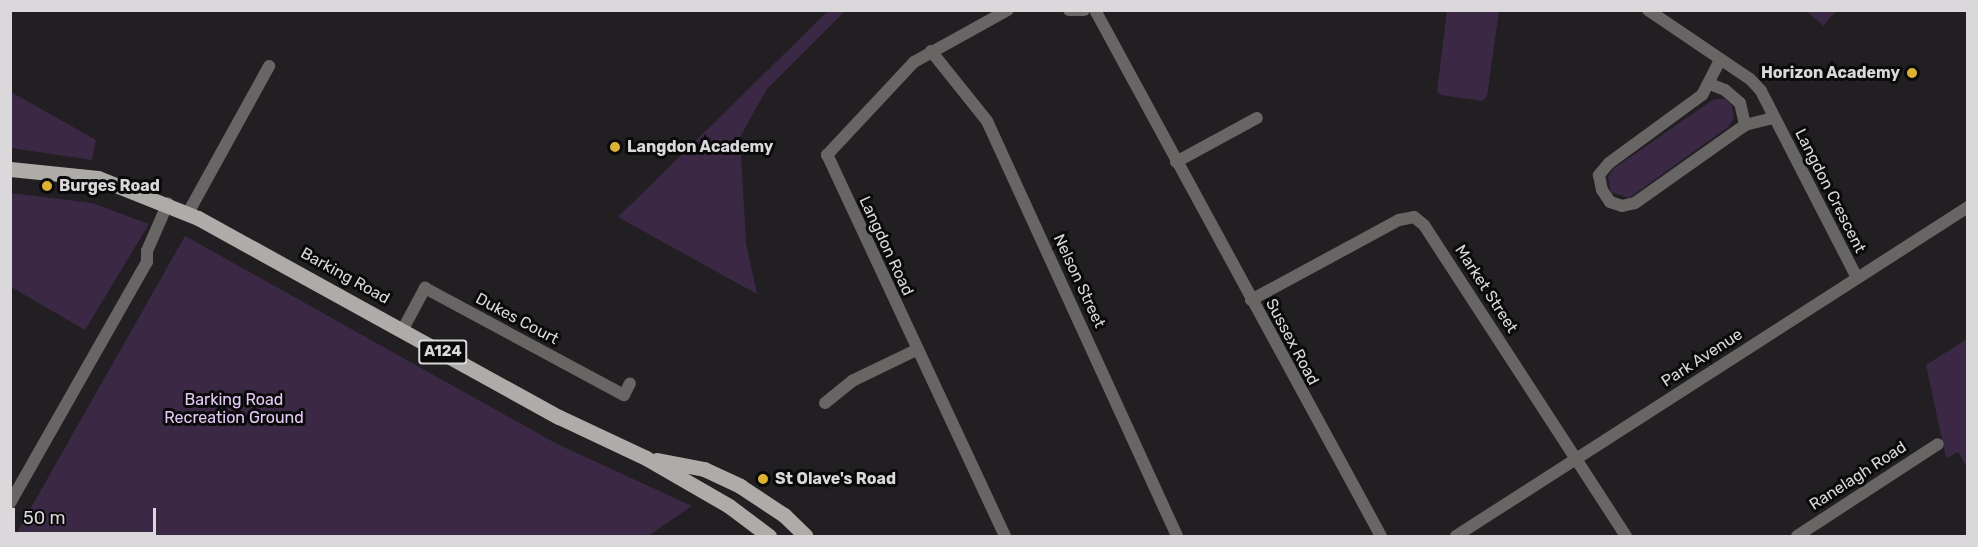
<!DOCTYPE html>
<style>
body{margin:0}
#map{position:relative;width:1978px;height:547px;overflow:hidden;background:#221f23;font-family:Rubik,sans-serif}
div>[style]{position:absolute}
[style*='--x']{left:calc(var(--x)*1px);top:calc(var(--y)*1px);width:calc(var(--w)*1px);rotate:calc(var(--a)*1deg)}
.green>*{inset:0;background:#3a2845}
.minor>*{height:12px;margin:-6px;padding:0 6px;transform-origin:6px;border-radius:6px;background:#676664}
.primary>*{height:15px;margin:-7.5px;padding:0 7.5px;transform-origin:7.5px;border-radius:7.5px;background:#aeaca8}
.dots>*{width:16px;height:16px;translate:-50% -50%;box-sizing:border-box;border:3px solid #0b0a0b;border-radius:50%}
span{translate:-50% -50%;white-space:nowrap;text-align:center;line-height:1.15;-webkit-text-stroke:6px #0b0a0b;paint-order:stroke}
.shield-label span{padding:2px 4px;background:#0b0a0b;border:2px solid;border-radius:4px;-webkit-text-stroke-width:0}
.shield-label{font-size:15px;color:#dad8db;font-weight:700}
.poi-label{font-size:16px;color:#dad8db;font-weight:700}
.right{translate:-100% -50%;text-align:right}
.left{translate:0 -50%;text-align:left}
.street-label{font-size:16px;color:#dad8db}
.park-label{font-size:16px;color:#e4c9f7}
.frame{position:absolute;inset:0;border:12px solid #dad8db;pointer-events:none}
.scale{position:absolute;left:12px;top:508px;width:144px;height:27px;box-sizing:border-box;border:3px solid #dad8db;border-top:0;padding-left:8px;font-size:18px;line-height:21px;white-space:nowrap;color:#dad8db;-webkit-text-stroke:4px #0b0a0b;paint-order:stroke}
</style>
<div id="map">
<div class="green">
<i style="clip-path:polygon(828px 11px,845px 11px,767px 89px,740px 137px,746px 243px,757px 294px,618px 217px)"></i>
<i style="clip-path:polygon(1447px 11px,1499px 11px,1487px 96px,1482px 101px,1441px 95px,1437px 91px)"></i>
<i style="clip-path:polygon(1807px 11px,1836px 11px,1823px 26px)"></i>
<i style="clip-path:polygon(11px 92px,96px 140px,92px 160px,11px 148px)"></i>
<i style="clip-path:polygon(1714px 99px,1725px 99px,1732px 106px,1734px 118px,1728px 127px,1629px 198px,1611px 192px,1608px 177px,1613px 169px)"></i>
<i style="clip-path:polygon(11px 193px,92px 203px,149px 224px,85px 330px,11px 287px)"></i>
<i style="clip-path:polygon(185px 236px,557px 444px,692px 506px,648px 536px,15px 536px)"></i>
<i style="clip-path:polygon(1967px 339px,1967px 467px,1958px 452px,1946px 458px,1926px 365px)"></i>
</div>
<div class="minor">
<i style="--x:1069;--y:10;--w:15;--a:0"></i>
<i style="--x:1095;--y:10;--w:599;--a:61.47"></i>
<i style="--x:1648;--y:10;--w:123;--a:34.1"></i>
<i style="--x:1750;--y:79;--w:16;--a:47"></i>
<i style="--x:1761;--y:91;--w:210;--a:62.8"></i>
<i style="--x:931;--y:51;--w:90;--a:51.3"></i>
<i style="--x:987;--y:121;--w:456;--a:65.4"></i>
<i style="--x:1720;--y:60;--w:39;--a:117"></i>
<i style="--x:1702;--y:95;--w:115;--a:143.8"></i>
<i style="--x:1609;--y:163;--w:16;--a:130"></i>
<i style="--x:1599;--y:175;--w:15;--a:79"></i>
<i style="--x:1602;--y:190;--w:14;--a:56"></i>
<i style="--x:1610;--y:202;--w:13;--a:18"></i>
<i style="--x:1622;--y:206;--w:13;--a:-13"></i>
<i style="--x:1635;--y:203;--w:135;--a:-35.3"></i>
<i style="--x:1745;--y:125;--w:30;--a:-14"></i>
<i style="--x:1710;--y:84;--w:16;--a:22"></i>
<i style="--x:1725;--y:90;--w:20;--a:41"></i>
<i style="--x:1740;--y:103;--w:23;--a:77"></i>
<i style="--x:1176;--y:162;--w:92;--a:-28.5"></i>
<i style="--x:188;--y:213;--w:168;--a:-61.1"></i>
<i style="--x:1251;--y:300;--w:168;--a:-28.4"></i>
<i style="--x:1399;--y:220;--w:15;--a:-11"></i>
<i style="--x:1414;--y:217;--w:13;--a:39"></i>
<i style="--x:1424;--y:225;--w:371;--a:57"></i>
<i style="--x:403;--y:329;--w:47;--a:-61.8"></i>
<i style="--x:425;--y:288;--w:226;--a:28.3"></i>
<i style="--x:624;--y:395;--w:13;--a:-63"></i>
<i style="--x:825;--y:403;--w:35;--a:-39"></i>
<i style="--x:852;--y:381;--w:71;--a:-25.8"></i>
<i style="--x:10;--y:503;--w:277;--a:-60.4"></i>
<i style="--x:147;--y:262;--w:11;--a:-90"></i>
<i style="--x:147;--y:251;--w:52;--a:-66.4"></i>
<i style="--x:1005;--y:536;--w:421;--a:-115"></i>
<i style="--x:827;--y:155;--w:127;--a:-46.9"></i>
<i style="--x:914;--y:62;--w:107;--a:-29"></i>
<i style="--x:1456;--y:536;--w:609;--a:-32.72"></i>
<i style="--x:1797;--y:536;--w:168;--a:-33.1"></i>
</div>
<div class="primary">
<i style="--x:10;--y:169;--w:88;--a:5.8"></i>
<i style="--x:98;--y:178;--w:108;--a:21.8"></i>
<i style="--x:198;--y:218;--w:412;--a:28.9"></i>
<i style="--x:559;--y:417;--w:96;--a:25.2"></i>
<i style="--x:646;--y:458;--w:96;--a:30"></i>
<i style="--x:729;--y:506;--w:50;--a:36.9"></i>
<i style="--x:657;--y:460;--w:48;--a:10.8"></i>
<i style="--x:704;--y:469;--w:40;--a:25"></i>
<i style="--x:740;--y:486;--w:53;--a:33.4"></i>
<i style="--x:784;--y:515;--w:30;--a:44"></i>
</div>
<div class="dots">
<i style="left:1912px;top:73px;background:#dcb233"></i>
<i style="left:615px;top:147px;background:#dcb233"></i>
<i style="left:47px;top:186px;background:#dcb233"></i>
<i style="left:763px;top:479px;background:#dcb233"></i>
</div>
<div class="shield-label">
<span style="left:443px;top:352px">A124</span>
</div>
<div class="poi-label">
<span class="right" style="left:1900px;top:73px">Horizon Academy</span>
<span class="left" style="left:627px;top:147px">Langdon Academy</span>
<span class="left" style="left:59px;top:186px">Burges Road</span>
<span class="left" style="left:775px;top:479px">St Olave's Road</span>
</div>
<div class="street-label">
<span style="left:1830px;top:191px;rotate:63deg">Langdon Crescent</span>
<span style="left:886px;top:246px;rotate:65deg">Langdon Road</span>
<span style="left:345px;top:276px;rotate:29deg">Barking Road</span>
<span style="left:1079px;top:281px;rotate:65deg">Nelson Street</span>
<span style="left:1486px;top:289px;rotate:57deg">Market Street</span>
<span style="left:517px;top:319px;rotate:28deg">Dukes Court</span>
<span style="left:1292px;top:342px;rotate:62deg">Sussex Road</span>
<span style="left:1702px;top:358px;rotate:-33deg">Park Avenue</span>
<span style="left:1858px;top:476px;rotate:-33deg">Ranelagh Road</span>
</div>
<div class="park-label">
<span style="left:234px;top:409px">Barking Road<br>Recreation Ground</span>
</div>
<div class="frame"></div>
<div class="scale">50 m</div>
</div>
